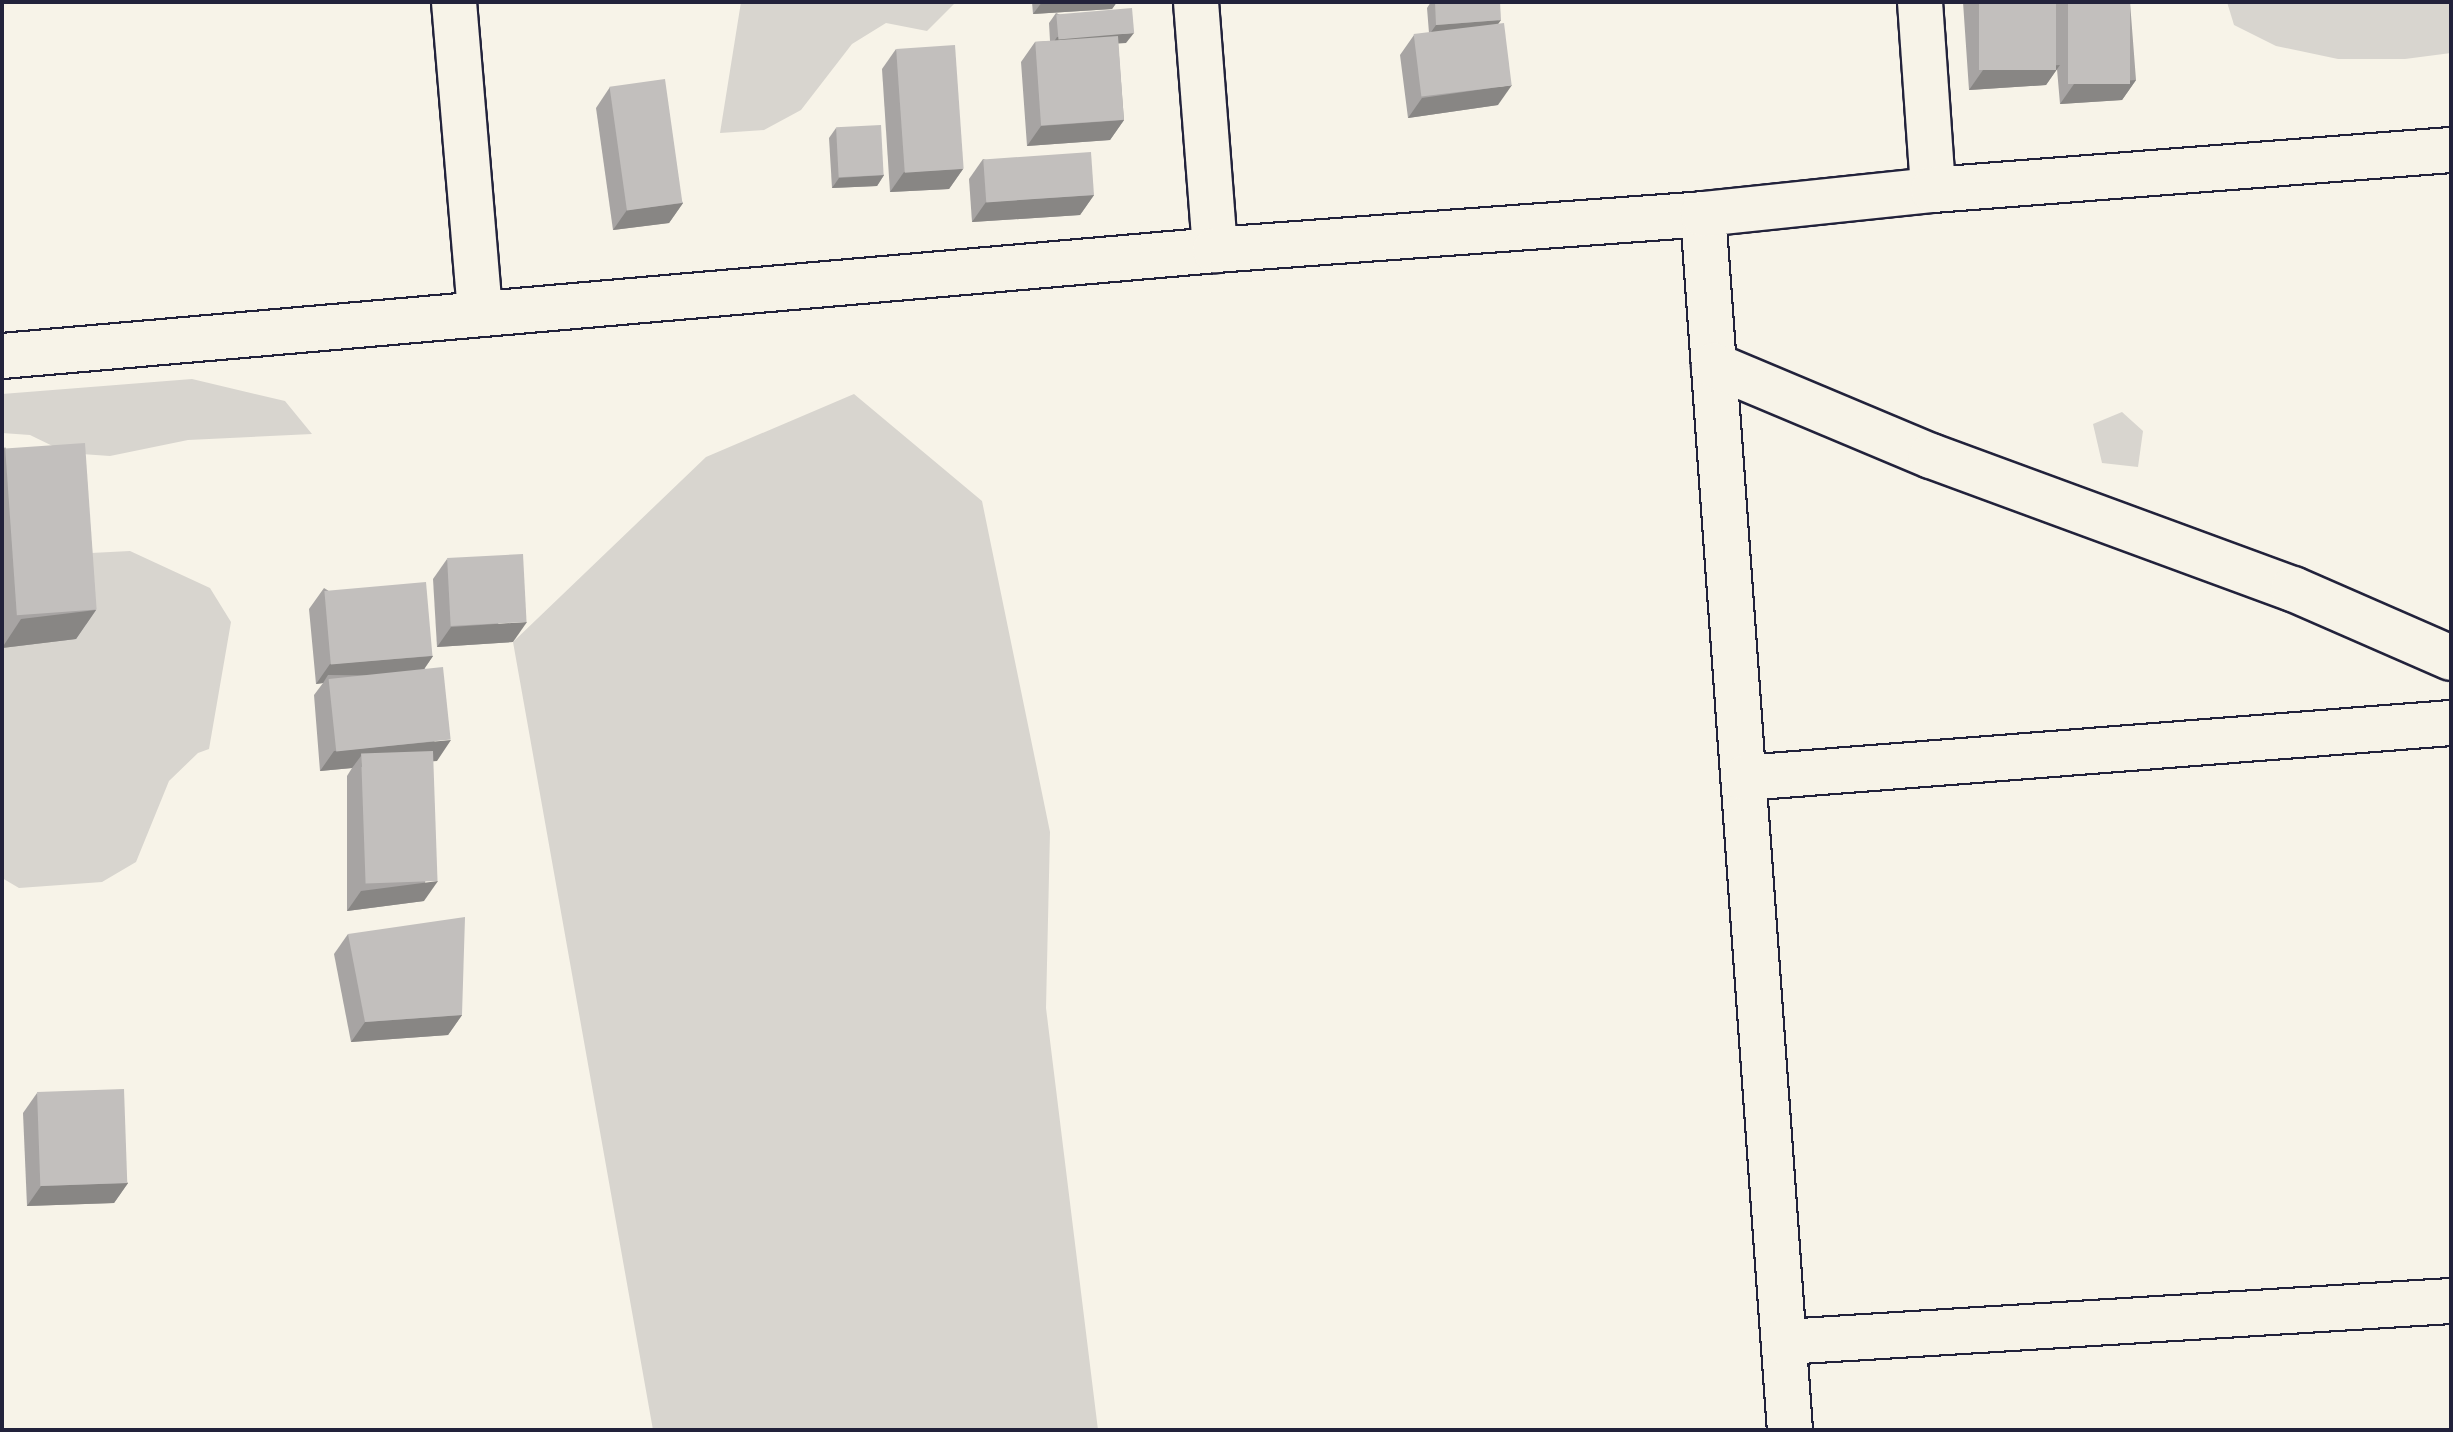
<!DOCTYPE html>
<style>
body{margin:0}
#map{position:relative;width:2453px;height:1432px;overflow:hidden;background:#f7f3e8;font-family:Itim,sans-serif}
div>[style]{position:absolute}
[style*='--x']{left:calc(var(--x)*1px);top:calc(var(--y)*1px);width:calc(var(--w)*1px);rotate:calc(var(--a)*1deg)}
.green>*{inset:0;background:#d8d5cf}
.roads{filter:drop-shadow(2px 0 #22223b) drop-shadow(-2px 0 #22223b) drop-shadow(0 2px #22223b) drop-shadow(0 -2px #22223b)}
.minor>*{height:44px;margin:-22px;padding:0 22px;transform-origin:22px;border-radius:22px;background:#f7f3e8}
.wall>*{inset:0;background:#a7a4a3}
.shaded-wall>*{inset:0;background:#888684}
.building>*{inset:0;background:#c2bfbd;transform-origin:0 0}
span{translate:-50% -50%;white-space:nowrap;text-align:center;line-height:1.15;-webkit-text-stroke:6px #f7f3e8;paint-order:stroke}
.frame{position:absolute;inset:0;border:4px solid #22223b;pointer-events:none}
</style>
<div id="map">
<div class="green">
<i style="clip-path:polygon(741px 2px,956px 2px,927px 31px,886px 23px,852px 44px,801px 110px,764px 130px,720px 133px)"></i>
<i style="clip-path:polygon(2227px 2px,2451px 2px,2451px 53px,2405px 59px,2338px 59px,2276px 46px,2234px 25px)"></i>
<i style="clip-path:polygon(192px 379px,285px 401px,312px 434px,188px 440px,110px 456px,67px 453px,30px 435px,2px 433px,2px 394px)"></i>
<i style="clip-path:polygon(854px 394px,982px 501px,1050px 832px,1046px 1008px,1098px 1430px,653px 1430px,513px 642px,706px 457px)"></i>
<i style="clip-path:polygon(2122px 412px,2143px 431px,2138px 467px,2102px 463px,2093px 424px)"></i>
<i style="clip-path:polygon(130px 551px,210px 588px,231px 622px,209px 749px,198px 753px,169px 781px,136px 862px,102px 882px,19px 888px,2px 878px,2px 613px,91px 553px)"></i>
</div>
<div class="roads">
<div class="minor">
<i style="--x:454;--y:2;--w:313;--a:85.2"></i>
<i style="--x:1196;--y:2;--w:249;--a:85.6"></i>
<i style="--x:1920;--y:2;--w:188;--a:86"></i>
<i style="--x:1703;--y:214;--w:1219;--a:85.91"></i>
<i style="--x:2;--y:356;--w:1218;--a:-4.99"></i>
<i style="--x:1215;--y:250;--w:489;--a:-4.2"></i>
<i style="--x:1703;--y:214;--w:231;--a:-6"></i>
<i style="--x:1933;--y:190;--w:520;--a:-4.42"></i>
<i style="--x:1714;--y:365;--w:235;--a:22.8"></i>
<i style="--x:1931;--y:456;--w:386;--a:20.2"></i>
<i style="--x:2293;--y:589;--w:172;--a:23.6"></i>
<i style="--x:1744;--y:778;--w:709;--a:-4.45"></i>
<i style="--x:1784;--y:1342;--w:668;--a:-3.52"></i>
</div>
</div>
<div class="wall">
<i style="clip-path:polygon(1032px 2px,1117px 2px,1112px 9px,1033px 14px)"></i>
<i style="clip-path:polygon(1431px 2px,1500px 2px,1498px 24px,1498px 105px,1408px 118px,1400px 55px,1414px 35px,1429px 33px,1427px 8px)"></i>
<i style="clip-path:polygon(1963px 2px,2130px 2px,2136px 80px,2122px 100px,2060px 104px,2057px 69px,2046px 85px,1969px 90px)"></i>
<i style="clip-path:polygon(1056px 13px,1126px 43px,1118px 43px,1124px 120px,1110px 140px,1027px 146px,1021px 62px,1035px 42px,1050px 41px,1049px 23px)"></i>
<i style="clip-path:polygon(896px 49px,963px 169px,949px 189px,890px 192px,882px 69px)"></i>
<i style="clip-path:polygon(610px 87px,683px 203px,669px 223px,613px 230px,596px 108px)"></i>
<i style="clip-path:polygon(836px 128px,884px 175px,877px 186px,832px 188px,829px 138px)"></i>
<i style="clip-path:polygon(983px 159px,1094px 195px,1080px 215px,972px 222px,969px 179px)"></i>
<i style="clip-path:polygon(5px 447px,96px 610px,76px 639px,2px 648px,2px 452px)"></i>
<i style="clip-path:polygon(447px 559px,513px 642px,437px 647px,433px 579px)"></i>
<i style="clip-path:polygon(324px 588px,433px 656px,425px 668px,437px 761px,433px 761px,424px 901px,347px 911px,347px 776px,352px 768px,320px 771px,314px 695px,323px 683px,316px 684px,309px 609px)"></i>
<i style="clip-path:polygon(348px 934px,462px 1015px,448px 1035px,351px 1042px,334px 954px)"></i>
<i style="clip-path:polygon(37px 1093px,128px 1183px,114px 1203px,27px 1206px,23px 1113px)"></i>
</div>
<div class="shaded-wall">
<i style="clip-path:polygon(1042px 2px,1117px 2px,1112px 9px,1033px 14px)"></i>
<i style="clip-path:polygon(1501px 20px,1494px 30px,1429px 35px,1436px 25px)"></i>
<i style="clip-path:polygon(1134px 33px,1126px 43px,1050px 48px,1057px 37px)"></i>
<i style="clip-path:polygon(2060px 65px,2046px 85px,1969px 90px,1983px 70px)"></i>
<i style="clip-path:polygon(2136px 80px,2122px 100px,2060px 104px,2074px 84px)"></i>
<i style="clip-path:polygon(1512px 85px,1498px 105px,1408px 118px,1422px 98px)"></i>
<i style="clip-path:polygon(1124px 120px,1110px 140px,1027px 146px,1041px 126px)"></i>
<i style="clip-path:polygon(963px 169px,949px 189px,890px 192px,904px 172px)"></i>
<i style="clip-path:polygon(884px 175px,877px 186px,832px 188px,839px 178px)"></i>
<i style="clip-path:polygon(1094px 195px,1080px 215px,972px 222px,986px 202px)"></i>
<i style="clip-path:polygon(683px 203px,669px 223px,613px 230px,627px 210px)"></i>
<i style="clip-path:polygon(96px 610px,76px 639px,2px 648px,21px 619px)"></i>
<i style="clip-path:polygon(527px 622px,513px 642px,437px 647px,451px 627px)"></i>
<i style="clip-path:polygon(433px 656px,419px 676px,328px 675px,323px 683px,316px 684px,330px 664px)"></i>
<i style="clip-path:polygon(451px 740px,437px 761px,361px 767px,361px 756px,352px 768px,320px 771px,334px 751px)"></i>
<i style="clip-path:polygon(438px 881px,424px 901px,347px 911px,361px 891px)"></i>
<i style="clip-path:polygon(462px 1015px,448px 1035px,351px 1042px,365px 1022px)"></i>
<i style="clip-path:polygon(128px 1183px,114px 1203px,27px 1206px,41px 1186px)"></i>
</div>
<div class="building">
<i style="clip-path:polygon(1435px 2px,1500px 2px,1501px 20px,1436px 25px)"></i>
<i style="left:1979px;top:2px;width:77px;height:68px"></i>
<i style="left:2068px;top:2px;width:62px;height:82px"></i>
<i style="left:1132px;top:8px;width:25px;height:76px;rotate:85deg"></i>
<i style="left:1504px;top:23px;width:63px;height:91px;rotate:83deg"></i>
<i style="left:1118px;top:36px;width:84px;height:83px;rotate:86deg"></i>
<i style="left:955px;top:45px;width:124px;height:59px;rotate:86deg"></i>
<i style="left:665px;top:79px;width:125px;height:56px;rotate:82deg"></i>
<i style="left:881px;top:125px;width:50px;height:45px;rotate:87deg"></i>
<i style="left:1091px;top:152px;width:43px;height:108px;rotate:86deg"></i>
<i style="left:85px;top:443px;width:167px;height:80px;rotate:86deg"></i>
<i style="left:523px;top:554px;width:68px;height:76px;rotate:87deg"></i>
<i style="left:426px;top:582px;width:74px;height:102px;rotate:85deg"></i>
<i style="left:443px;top:667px;width:73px;height:115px;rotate:84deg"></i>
<i style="left:433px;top:751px;width:130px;height:72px;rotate:88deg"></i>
<i style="clip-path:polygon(465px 917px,462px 1015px,365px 1022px,348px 934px)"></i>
<i style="left:124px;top:1089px;width:94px;height:87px;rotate:88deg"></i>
</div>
<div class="frame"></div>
</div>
